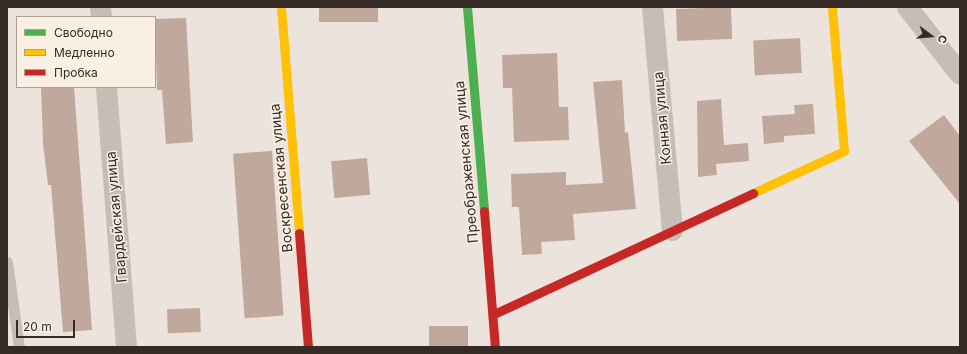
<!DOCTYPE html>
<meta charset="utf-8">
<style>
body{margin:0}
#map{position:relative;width:967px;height:354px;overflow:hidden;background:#ece4dc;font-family:Inter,sans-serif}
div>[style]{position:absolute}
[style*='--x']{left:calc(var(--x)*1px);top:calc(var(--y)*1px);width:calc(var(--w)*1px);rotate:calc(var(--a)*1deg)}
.building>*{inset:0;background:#c1a89d;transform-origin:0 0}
.lane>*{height:11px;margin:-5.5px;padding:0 5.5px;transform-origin:5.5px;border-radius:5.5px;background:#c5bdb6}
.street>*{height:21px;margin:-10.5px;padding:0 10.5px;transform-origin:10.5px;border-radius:10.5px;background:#c5bdb6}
.fast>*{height:9px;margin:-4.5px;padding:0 4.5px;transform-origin:4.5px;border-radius:4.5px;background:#4caf50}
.slow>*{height:9px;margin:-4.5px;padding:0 4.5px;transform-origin:4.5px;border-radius:4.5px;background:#ffc107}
.jam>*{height:9px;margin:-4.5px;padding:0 4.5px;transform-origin:4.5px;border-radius:4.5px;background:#c62828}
span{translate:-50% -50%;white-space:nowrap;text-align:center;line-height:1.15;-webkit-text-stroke:3px #faefe3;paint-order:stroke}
.street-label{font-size:14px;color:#352a25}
.frame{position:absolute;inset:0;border:8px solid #352a25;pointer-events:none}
.legend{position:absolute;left:16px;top:16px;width:140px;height:72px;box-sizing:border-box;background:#faefe3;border:1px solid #aba097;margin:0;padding:5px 7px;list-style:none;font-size:12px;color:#352a25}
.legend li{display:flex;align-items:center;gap:8px;height:20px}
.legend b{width:20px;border:1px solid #aba097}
.north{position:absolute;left:911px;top:16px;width:40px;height:40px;-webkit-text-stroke:3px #faefe3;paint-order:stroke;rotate:106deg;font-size:11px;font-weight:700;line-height:16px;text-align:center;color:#352a25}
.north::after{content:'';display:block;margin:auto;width:14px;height:18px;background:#352a25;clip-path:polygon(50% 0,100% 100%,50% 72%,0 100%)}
.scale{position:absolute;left:16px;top:320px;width:59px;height:18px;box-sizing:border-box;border:2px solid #352a25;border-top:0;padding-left:5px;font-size:12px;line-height:14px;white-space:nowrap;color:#352a25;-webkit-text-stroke:3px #faefe3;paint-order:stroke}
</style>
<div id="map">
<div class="building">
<i style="left:319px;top:7px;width:59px;height:15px"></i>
<i style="left:731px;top:7px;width:32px;height:55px;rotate:88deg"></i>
<i style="clip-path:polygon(186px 18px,193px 142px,166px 144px,162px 90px,157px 90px,155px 19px)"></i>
<i style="left:800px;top:38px;width:35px;height:47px;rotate:87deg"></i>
<i style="clip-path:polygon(557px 53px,559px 107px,568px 107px,569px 140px,514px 142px,512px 88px,503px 88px,502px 55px)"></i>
<i style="clip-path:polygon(622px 80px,625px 133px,628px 132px,636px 209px,573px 214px,575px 240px,541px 242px,542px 254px,522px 255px,519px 207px,512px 207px,511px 174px,566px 172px,566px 185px,603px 183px,593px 82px)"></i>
<i style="clip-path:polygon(41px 87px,74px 87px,92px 330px,63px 332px,51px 185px,48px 185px,43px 144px)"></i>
<i style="clip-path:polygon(721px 99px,724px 145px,748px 143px,749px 161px,716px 164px,717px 175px,698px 177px,697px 101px)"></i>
<i style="clip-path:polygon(813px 104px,815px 134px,784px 136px,784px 142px,764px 144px,762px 116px,795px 114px,794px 105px)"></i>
<i style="clip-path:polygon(944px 115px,960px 136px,960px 204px,909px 141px)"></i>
<i style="left:272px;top:151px;width:165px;height:39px;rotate:86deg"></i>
<i style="left:367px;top:158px;width:37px;height:36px;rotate:85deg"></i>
<i style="left:200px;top:308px;width:24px;height:33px;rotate:88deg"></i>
<i style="left:468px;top:326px;width:21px;height:39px;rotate:90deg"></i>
</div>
<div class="lane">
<i style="--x:7;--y:262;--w:86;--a:82"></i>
</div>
<div class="street">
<i style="--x:100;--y:7;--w:10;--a:84"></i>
<i style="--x:652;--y:7;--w:224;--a:84.9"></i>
<i style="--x:907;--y:7;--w:85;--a:51.7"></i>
<i style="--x:106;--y:87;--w:261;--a:85.6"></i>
</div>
<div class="fast">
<i style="--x:467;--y:7;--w:205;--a:85.2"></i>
</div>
<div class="slow">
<i style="--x:281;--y:7;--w:227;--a:85.4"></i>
<i style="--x:753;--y:193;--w:100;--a:-24.8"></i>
<i style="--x:844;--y:151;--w:144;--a:-94.8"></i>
</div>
<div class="jam">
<i style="--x:484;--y:211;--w:136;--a:85.4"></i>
<i style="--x:299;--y:233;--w:114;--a:85.5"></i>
<i style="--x:494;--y:314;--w:286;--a:-25"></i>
</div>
<div class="street-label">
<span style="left:662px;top:118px;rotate:-95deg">Конная улица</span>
<span style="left:466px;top:162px;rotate:-95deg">Преображенская улица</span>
<span style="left:281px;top:178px;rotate:-95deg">Воскресенская улица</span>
<span style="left:116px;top:217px;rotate:-95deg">Гвардейская улица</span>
</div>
<div class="frame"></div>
<ul class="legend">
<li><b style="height:5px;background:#4caf50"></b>Свободно</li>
<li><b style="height:5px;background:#ffc107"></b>Медленно</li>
<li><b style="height:5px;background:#c62828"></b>Пробка</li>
</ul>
<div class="north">С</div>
<div class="scale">20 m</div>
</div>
